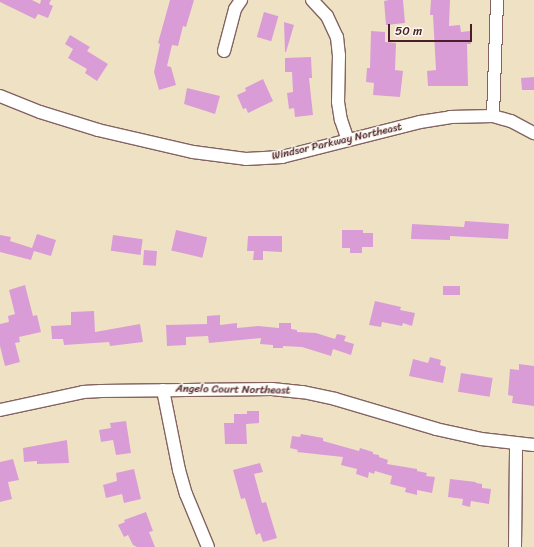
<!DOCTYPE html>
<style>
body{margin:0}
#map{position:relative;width:534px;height:547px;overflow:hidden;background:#efe2c4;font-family:Sriracha,sans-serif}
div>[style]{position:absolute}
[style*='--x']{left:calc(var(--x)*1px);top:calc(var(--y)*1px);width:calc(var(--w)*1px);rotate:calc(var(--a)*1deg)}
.building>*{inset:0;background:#da9cd6;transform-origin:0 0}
.roads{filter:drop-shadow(1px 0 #846361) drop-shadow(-1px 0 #846361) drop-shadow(0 1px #846361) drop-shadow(0 -1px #846361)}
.minor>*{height:12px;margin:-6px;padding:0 6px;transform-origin:6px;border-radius:6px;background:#fff}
span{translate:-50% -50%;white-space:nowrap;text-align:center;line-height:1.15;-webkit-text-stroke:3px #fbf7ec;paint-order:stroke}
.street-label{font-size:11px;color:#4a1f2b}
.scale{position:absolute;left:388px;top:24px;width:84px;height:18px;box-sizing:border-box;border:2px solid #4a1f2b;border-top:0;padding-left:5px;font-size:12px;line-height:14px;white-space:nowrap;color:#4a1f2b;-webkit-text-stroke:3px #fbf7ec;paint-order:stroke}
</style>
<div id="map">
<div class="building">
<i style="clip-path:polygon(0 0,32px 0,40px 4px,41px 0,51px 0,49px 4px,53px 6px,48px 18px,38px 14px,35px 19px,0 2px)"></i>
<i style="clip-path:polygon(170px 0,194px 0,186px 27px,183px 26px,178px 46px,172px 45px,167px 66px,171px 67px,176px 85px,159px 90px,154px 72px,160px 44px,158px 43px)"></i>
<i style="clip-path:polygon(389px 0,403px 0,405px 23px,386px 25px,384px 1px)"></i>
<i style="clip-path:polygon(431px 0,450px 0,449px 26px,460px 25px,461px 32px,470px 31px,471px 44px,467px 44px,468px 86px,428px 86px,427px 71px,436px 70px,433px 15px,430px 15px)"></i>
<i style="left:264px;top:12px;width:15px;height:26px;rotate:16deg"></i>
<i style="clip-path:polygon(284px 22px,294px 25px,286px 52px,285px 52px)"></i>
<i style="clip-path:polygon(371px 31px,385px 32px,385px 42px,396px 43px,395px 70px,403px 71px,400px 97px,373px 95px,374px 83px,366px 82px,367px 68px,370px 68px)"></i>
<i style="clip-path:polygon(70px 35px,90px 47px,87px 51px,108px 64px,97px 81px,85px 73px,87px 69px,68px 58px,73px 49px,65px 44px)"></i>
<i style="clip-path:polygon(311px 57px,312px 78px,309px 78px,313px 115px,295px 117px,294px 108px,289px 109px,287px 93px,293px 92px,292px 72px,285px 72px,285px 58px)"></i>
<i style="clip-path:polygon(534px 77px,534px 90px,522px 90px,521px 78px)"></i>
<i style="clip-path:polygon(263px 79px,273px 101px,248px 113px,246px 108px,243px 109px,237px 95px,246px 91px,245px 88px)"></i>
<i style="clip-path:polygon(187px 88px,220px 96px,215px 114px,184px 104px)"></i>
<i style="clip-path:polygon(465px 221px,509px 224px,508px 239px,450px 236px,450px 240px,411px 239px,412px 224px,464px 227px)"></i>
<i style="left:176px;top:230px;width:32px;height:21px;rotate:13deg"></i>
<i style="clip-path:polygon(342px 230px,363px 230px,363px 233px,373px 233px,373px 247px,362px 247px,362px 253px,350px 253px,350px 248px,342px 248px)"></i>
<i style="clip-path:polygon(37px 234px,56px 240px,51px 256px,34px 251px,31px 260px,0 252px,0 235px,11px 237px,10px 241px,32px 248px)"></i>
<i style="left:113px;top:235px;width:30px;height:16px;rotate:8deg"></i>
<i style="clip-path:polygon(248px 236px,282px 236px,282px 252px,263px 251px,263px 260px,253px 260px,254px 251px,247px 251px)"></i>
<i style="left:144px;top:250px;width:13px;height:15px;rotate:4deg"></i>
<i style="clip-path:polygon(25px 285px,33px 316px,37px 315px,41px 332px,19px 337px,20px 342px,15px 343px,20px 362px,5px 366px,0 346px,0 324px,9px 322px,8px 316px,15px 314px,9px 290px)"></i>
<i style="left:460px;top:286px;width:9px;height:17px;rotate:90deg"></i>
<i style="clip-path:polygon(375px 301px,401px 307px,400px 310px,415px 313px,412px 326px,403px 323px,402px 326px,382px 322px,381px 327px,369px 325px)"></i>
<i style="clip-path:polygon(94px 311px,95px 332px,140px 324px,143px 342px,110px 346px,109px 342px,64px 345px,63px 339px,52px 339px,51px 326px,71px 325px,71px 312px)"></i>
<i style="clip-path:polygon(220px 315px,220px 325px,237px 323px,237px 328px,258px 326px,279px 328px,279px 323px,291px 323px,291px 329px,297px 330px,297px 332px,316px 333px,335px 339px,337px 334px,346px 336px,344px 341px,354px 344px,351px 355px,333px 349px,331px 356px,302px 347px,283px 346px,283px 348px,273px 348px,273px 345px,260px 344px,261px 338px,209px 343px,208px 336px,186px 337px,186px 345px,167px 346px,166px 325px,207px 324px,207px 316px)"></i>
<i style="clip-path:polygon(430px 357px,441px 360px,440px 365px,446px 367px,443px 383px,409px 376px,413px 359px,428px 363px)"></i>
<i style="clip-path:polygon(519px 364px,534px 366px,534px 406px,512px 403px,513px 396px,508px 395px,510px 369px,519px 370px)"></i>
<i style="left:461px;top:373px;width:32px;height:19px;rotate:9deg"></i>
<i style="clip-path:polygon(247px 411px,259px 411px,259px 423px,246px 424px,247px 444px,225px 444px,224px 423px,234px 423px,234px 414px,247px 414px)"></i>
<i style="clip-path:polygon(126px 421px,131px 453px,116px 455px,113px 440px,101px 442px,99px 430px,111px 428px,110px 423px)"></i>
<i style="clip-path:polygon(301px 434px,323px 438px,323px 441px,359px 451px,360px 448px,373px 452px,373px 454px,379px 455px,379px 457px,388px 460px,387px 464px,417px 469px,417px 471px,427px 473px,426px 476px,435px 477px,432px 493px,417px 490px,417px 495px,405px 492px,406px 488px,390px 484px,392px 476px,375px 471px,374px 474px,369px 472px,368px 478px,356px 474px,357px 469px,341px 465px,343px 457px,297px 452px,298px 450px,290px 448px,292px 436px,300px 437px)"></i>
<i style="clip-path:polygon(67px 440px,69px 463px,37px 464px,37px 461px,24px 462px,23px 448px)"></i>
<i style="clip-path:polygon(13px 459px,19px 480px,8px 482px,12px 499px,0 502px,0 462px)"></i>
<i style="clip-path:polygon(260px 463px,263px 472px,254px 474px,262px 503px,266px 502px,277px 538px,263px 542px,260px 533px,256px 535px,245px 498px,241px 499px,233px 470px)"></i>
<i style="clip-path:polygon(134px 469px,141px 499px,124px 503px,122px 494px,106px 498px,103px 485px,117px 481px,116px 473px)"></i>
<i style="clip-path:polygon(450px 479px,476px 482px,476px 483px,482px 484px,482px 488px,491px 489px,489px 504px,471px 501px,470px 507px,462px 505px,463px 499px,448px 497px)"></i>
<i style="clip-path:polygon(146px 512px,153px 531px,149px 532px,155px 547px,137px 547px,133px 545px,128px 535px,124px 537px,118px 525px,125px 522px,124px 520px)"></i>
</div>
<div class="roads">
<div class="minor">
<i style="--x:312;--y:0;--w:22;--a:47"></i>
<i style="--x:327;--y:16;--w:23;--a:65"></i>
<i style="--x:337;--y:37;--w:18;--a:84"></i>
<i style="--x:339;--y:55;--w:47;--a:91.2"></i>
<i style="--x:338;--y:102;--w:18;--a:81"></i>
<i style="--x:341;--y:120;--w:21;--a:71"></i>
<i style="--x:224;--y:51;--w:43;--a:-75.3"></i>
<i style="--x:235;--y:9;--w:11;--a:-56"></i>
<i style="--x:0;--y:96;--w:43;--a:21.8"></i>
<i style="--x:40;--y:112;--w:61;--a:17.2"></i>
<i style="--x:98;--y:130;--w:98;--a:13"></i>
<i style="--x:193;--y:152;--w:53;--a:7.5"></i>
<i style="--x:246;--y:159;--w:36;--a:-3"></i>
<i style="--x:282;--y:157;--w:142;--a:-14.2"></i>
<i style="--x:420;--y:122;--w:30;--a:-9"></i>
<i style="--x:450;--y:117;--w:43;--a:-1.3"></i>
<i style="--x:493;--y:116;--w:19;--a:16"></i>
<i style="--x:511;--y:121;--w:26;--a:28"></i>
<i style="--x:493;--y:116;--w:116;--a:-88"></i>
<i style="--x:163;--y:390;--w:82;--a:78.7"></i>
<i style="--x:179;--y:470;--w:25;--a:74"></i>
<i style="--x:186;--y:494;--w:57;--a:67.5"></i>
<i style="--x:0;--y:410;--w:85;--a:-12.2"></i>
<i style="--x:83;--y:392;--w:18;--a:-3"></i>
<i style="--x:101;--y:391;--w:171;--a:-0.7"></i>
<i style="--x:272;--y:389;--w:31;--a:6"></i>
<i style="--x:303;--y:392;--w:33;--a:12"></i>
<i style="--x:335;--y:399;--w:105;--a:16.5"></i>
<i style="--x:436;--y:429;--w:46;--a:12.5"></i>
<i style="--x:481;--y:439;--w:53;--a:6.5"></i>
<i style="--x:515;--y:547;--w:103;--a:-89.4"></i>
</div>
</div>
<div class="street-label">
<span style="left:337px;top:142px;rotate:-13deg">Windsor Parkway Northeast</span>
<span style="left:233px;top:390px;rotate:1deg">Angelo Court Northeast</span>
</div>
<div class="scale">50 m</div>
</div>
